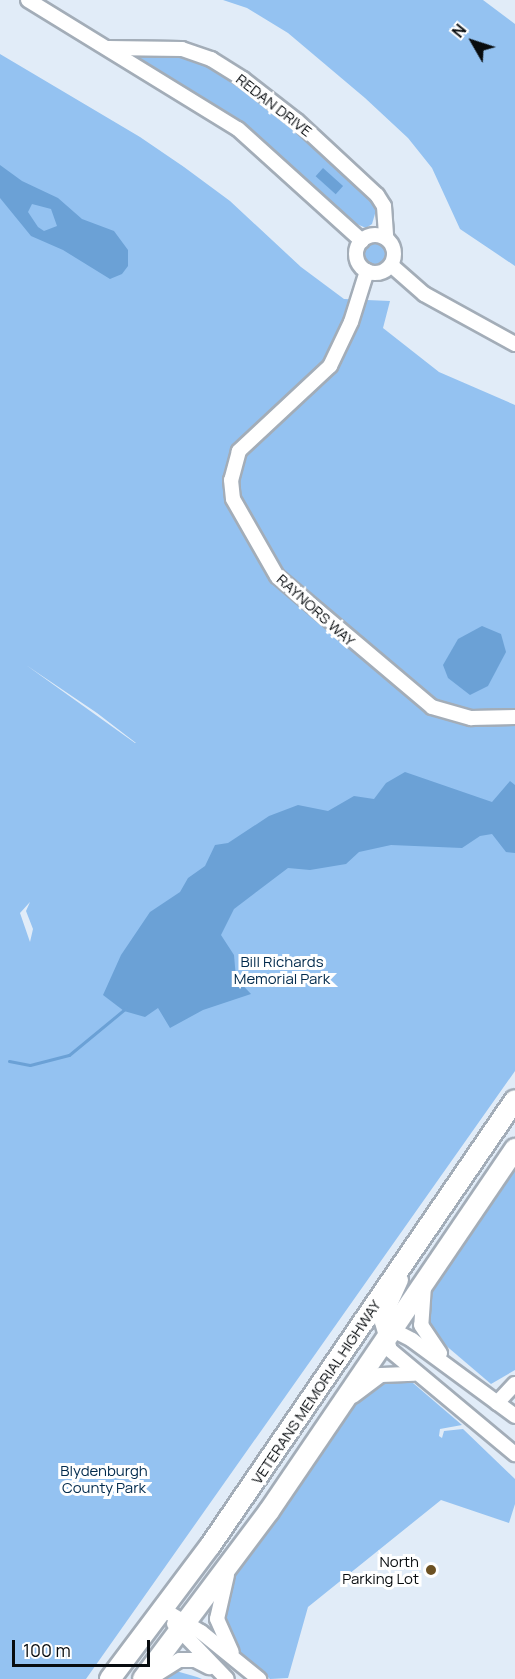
<!DOCTYPE html>
<style>
body{margin:0}
#map{position:relative;width:515px;height:1679px;overflow:hidden;background:#e1ecf8;font-family:Manrope,sans-serif}
div>[style]{position:absolute}
[style*='--x']{left:calc(var(--x)*1px);top:calc(var(--y)*1px);width:calc(var(--w)*1px);rotate:calc(var(--a)*1deg)}
.green>*{inset:0;background:#94c2f1}
.round{border-radius:50%}
.water>*{inset:0;background:#6ba1d6;transform-origin:0 0}
.stream>*{height:3px;margin:-1.5px;padding:0 1.5px;transform-origin:1.5px;border-radius:1.5px;background:#6ba1d6}
.roads{filter:drop-shadow(2px 0 #a3adb8) drop-shadow(-2px 0 #a3adb8) drop-shadow(0 2px #a3adb8) drop-shadow(0 -2px #a3adb8)}
.minor>*{height:14px;margin:-7px;padding:0 7px;transform-origin:7px;border-radius:7px;background:#fff}
.minor>.ring{margin:-7px;padding:0;box-sizing:content-box;background:none;border:14px solid #fff;border-radius:50%}
.highway>*{height:20px;margin:-10px;padding:0 10px;transform-origin:10px;border-radius:10px;background:#fff}
.dots>*{width:16px;height:16px;translate:-50% -50%;box-sizing:border-box;border:3px solid #fff;border-radius:50%}
span{translate:-50% -50%;white-space:nowrap;text-align:center;line-height:1.15;-webkit-text-stroke:6px #fff;paint-order:stroke}
.street-label{font-size:15px;color:#080c0f}
.park-label{font-size:15px;color:#012a4c}
.poi-label{font-size:15px;color:#080c0f}
.right{translate:-100% -50%;text-align:right}
.north{position:absolute;left:443px;top:12px;width:60px;height:60px;-webkit-text-stroke:4px #fff;paint-order:stroke;rotate:309deg;font-size:16px;font-weight:700;line-height:24px;text-align:center;color:#080c0f}
.north::after{content:'';display:block;margin:auto;width:21px;height:27px;background:#080c0f;clip-path:polygon(50% 0,100% 100%,50% 72%,0 100%)}
.scale{position:absolute;left:12px;top:1640px;width:138px;height:27px;box-sizing:border-box;border:3px solid #080c0f;border-top:0;padding-left:8px;font-size:18px;line-height:21px;white-space:nowrap;color:#080c0f;-webkit-text-stroke:4px #fff;paint-order:stroke}
</style>
<div id="map">
<div class="green">
<i style="clip-path:polygon(223px 0,483px 0,515px 24px,515px 266px,460px 229px,432px 168px,408px 138px,365px 98px,288px 33px,247px 8px)"></i>
<i style="clip-path:polygon(140px 53px,181px 54px,210px 66px,243px 86px,369px 194px,377px 207px,372px 224px,366px 228px,352px 222px,141px 61px,137px 56px)"></i>
<i style="clip-path:polygon(evenodd,0 54px,140px 137px,184px 167px,230px 201px,301px 267px,344px 299px,390px 301px,383px 328px,439px 372px,515px 405px,515px 710px,441px 714px,515px 723px,515px 1071px,86px 1679px,0 1679px,0 54px,26px 665px,97px 713px,136px 743px,135px 743px,26px 665px,0 54px,30px 902px,26px 911px,33px 929px,30px 942px,20px 913px,30px 902px)"></i>
<i class="round" style="left:364px;top:241px;width:24px;height:24px"></i>
<i style="clip-path:polygon(515px 1170px,515px 1370px,491px 1384px,430px 1332px,428px 1298px)"></i>
<i style="clip-path:polygon(388px 1381px,413px 1383px,462px 1425px,440px 1429px,439px 1436px,442px 1438px,444px 1431px,463px 1429px,515px 1479px,515px 1504px,509px 1523px,441px 1500px,308px 1607px,288px 1678px,270px 1679px,236px 1648px,221px 1628px,226px 1584px,360px 1392px)"></i>
<i style="clip-path:polygon(169px 1669px,197px 1677px,202px 1679px,164px 1679px,171px 1676px)"></i>
</div>
<div class="water">
<i style="clip-path:polygon(evenodd,0 165px,22px 181px,58px 198px,82px 219px,114px 231px,128px 250px,128px 266px,122px 274px,110px 279px,63px 250px,31px 236px,0 198px,0 165px,32px 204px,51px 209px,57px 226px,44px 231px,38px 227px,28px 212px,32px 204px)"></i>
<i style="left:323px;top:168px;width:27px;height:11px;rotate:42deg"></i>
<i style="clip-path:polygon(482px 626px,501px 634px,506px 652px,488px 686px,470px 695px,448px 678px,443px 665px,458px 639px)"></i>
<i style="clip-path:polygon(405px 772px,492px 802px,510px 781px,515px 785px,515px 853px,506px 852px,492px 834px,480px 836px,462px 848px,391px 845px,359px 852px,346px 864px,310px 870px,288px 868px,234px 909px,221px 935px,234px 955px,236px 978px,251px 994px,203px 1010px,170px 1028px,158px 1008px,145px 1017px,124px 1011px,103px 995px,121px 955px,150px 912px,180px 892px,188px 878px,205px 866px,215px 845px,228px 843px,269px 816px,298px 805px,328px 811px,354px 796px,374px 799px,386px 783px)"></i>
</div>
<div class="stream">
<i style="--x:9;--y:1061;--w:21;--a:11"></i>
<i style="--x:30;--y:1065;--w:40;--a:-14.4"></i>
<i style="--x:69;--y:1055;--w:74;--a:-39.5"></i>
</div>
<div class="roads">
<div class="minor">
<i style="--x:28;--y:0;--w:246;--a:31.6"></i>
<i style="--x:238;--y:129;--w:167;--a:42.1"></i>
<i style="--x:108;--y:48;--w:74;--a:0.8"></i>
<i style="--x:182;--y:49;--w:31;--a:19"></i>
<i style="--x:211;--y:59;--w:38;--a:32"></i>
<i style="--x:243;--y:79;--w:68;--a:37.9"></i>
<i style="--x:297;--y:121;--w:109;--a:42.8"></i>
<i style="--x:377;--y:195;--w:13;--a:58"></i>
<i style="--x:384;--y:206;--w:32;--a:86"></i>
<i class="ring" style="left:356px;top:235px;width:24px;height:24px"></i>
<i style="--x:391;--y:265;--w:44;--a:41.3"></i>
<i style="--x:424;--y:294;--w:104;--a:28.8"></i>
<i style="--x:367;--y:271;--w:53;--a:107.4"></i>
<i style="--x:351;--y:322;--w:49;--a:115.5"></i>
<i style="--x:330;--y:366;--w:125;--a:137"></i>
<i style="--x:239;--y:451;--w:30;--a:105"></i>
<i style="--x:231;--y:480;--w:19;--a:84"></i>
<i style="--x:233;--y:499;--w:89;--a:60.3"></i>
<i style="--x:277;--y:576;--w:203;--a:40.2"></i>
<i style="--x:432;--y:707;--w:41;--a:15.8"></i>
<i style="--x:471;--y:718;--w:44;--a:-1.3"></i>
<i style="--x:401;--y:1280;--w:46;--a:114.3"></i>
<i style="--x:382;--y:1322;--w:29;--a:74"></i>
<i style="--x:390;--y:1350;--w:163;--a:39.8"></i>
<i style="--x:424;--y:1286;--w:39;--a:94"></i>
<i style="--x:421;--y:1325;--w:34;--a:56"></i>
<i style="--x:387;--y:1327;--w:28;--a:27"></i>
<i style="--x:412;--y:1340;--w:128;--a:36.4"></i>
<i style="--x:353;--y:1396;--w:35;--a:-37"></i>
<i style="--x:381;--y:1375;--w:33;--a:-2"></i>
<i style="--x:497;--y:1403;--w:26;--a:-47"></i>
<i style="--x:227;--y:1575;--w:45;--a:102.8"></i>
<i style="--x:217;--y:1619;--w:36;--a:66"></i>
<i style="--x:164;--y:1610;--w:43;--a:30.7"></i>
<i style="--x:201;--y:1632;--w:75;--a:39"></i>
<i style="--x:174;--y:1624;--w:76;--a:46.1"></i>
<i style="--x:149;--y:1679;--w:36;--a:-32"></i>
<i style="--x:180;--y:1660;--w:15;--a:0"></i>
<i style="--x:195;--y:1660;--w:16;--a:27"></i>
</div>
<div class="highway">
<i style="--x:110;--y:1679;--w:166;--a:-53.1"></i>
<i style="--x:210;--y:1546;--w:540;--a:-55.63"></i>
<i style="--x:143;--y:1679;--w:210;--a:-53.1"></i>
<i style="--x:269;--y:1511;--w:438;--a:-55.8"></i>
</div>
</div>
<div class="dots">
<i style="left:431px;top:1570px;background:#6c5123"></i>
</div>
<div class="street-label">
<span style="left:274px;top:105px;rotate:38deg">REDAN DRIVE</span>
<span style="left:316px;top:610px;rotate:42deg">RAYNORS WAY</span>
<span style="left:316px;top:1392px;rotate:-56deg">VETERANS MEMORIAL HIGHWAY</span>
</div>
<div class="park-label">
<span style="left:282px;top:970px">Bill Richards<br>Memorial Park</span>
<span style="left:104px;top:1479px">Blydenburgh<br>County Park</span>
</div>
<div class="poi-label">
<span class="right" style="left:419px;top:1570px">North<br>Parking Lot</span>
</div>
<div class="north">N</div>
<div class="scale">100 m</div>
</div>
